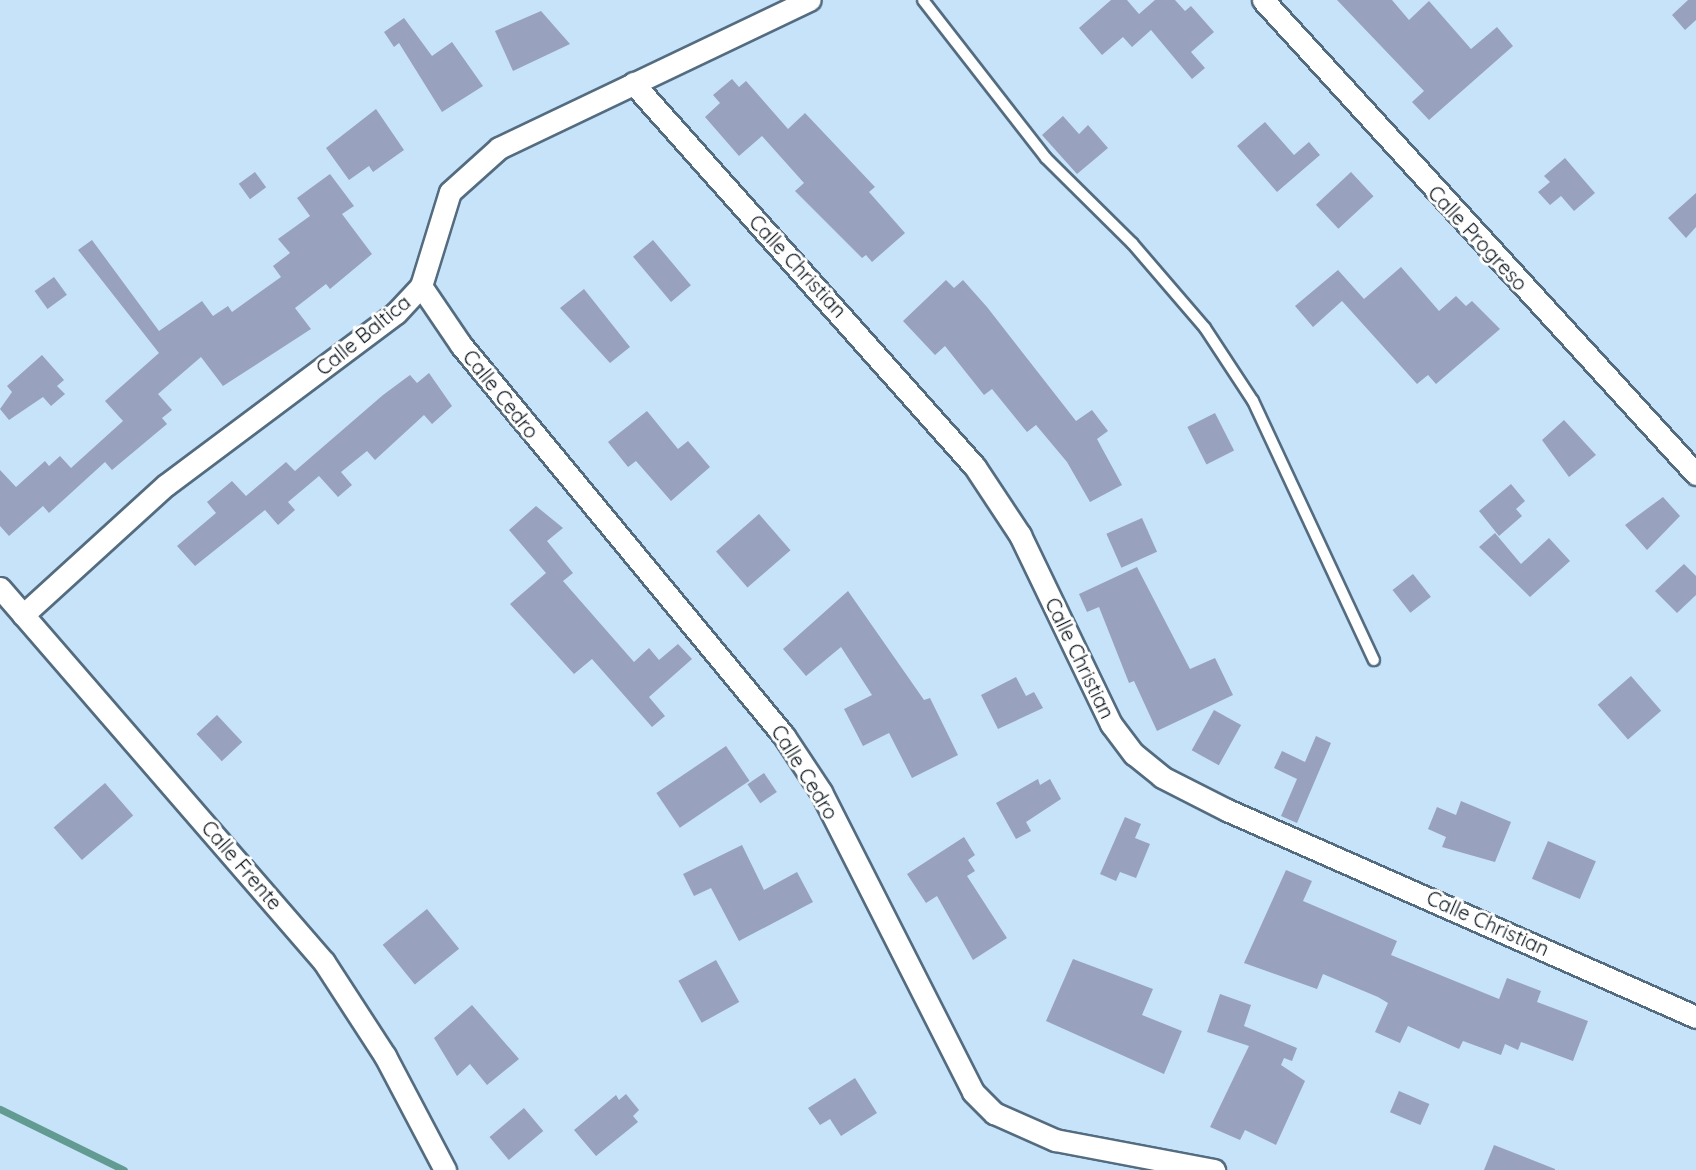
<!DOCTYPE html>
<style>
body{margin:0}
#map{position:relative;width:1696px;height:1170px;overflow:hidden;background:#c7e3fa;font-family:Quicksand,sans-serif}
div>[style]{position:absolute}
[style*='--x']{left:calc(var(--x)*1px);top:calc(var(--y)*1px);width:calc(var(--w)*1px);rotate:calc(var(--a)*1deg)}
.stream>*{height:7px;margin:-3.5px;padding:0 3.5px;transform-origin:3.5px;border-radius:3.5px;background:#629b91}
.building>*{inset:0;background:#98a1bd;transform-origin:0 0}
.roads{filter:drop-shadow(2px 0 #546c80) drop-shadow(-2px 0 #546c80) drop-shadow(0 2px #546c80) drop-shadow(0 -2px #546c80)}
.lane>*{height:10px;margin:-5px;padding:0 5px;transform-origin:5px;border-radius:5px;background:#fff}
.street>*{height:21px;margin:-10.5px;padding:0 10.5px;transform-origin:10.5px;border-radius:10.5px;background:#fff}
span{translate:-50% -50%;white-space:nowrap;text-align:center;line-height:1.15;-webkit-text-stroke:6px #fff;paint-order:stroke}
.street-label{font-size:20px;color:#09131a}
</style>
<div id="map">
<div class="stream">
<i style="--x:0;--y:1109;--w:138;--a:26.2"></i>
</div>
<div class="building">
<i style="clip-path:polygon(1111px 0,1127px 0,1139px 14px,1155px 0,1175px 0,1185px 11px,1191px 6px,1214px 32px,1191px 52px,1205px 68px,1192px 79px,1151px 30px,1132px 47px,1123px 37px,1102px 55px,1079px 28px)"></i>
<i style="clip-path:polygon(1337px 0,1392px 0,1409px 20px,1429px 1px,1471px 49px,1497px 27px,1513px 46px,1429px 120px,1412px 102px,1424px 91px)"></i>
<i style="clip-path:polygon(1688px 0,1696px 0,1696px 20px,1685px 30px,1672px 15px)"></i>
<i style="clip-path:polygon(541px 11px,570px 44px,513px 71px,495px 31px)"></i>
<i style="clip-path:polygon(404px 18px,432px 56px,452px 42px,483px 86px,442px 112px,399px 43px,394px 47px,384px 32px)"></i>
<i style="clip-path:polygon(732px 79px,739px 87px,746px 81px,788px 129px,805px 113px,875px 187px,869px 192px,905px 233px,872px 262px,866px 255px,862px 258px,795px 191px,804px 183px,762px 136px,739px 156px,705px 117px,720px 103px,713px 95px)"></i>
<i style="clip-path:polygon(376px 109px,404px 150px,373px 172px,369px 166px,349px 180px,326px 148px)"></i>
<i style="clip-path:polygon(1063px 116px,1079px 134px,1088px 125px,1108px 148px,1077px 174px,1042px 135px)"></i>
<i style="clip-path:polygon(1265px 122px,1294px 155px,1309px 142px,1320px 155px,1277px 192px,1237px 146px)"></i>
<i style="clip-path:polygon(1565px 158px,1595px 193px,1574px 211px,1561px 196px,1550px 205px,1538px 192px,1550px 182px,1544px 176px)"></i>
<i style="left:255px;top:172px;width:19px;height:20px;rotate:54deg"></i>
<i style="left:1351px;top:172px;width:33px;height:48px;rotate:47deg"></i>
<i style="clip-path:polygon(330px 174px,354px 206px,342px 214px,372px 254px,330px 289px,326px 284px,295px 308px,311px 329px,223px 386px,201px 357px,158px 394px,172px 410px,162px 418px,167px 424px,112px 470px,105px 462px,49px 513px,43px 506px,9px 536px,0 526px,0 470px,16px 487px,45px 461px,49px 466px,60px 456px,71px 468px,123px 421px,105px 401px,159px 353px,78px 250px,92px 240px,159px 331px,202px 301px,213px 316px,228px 306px,232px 312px,281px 277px,273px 266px,290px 253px,278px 239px,310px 216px,297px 198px)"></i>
<i style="clip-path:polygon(1696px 193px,1696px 227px,1686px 238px,1668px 218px)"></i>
<i style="left:653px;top:240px;width:59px;height:26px;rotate:50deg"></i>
<i style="clip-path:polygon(1401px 267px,1439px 311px,1456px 296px,1466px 306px,1472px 301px,1500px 329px,1436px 384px,1428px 375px,1417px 384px,1342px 301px,1313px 327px,1295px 306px,1338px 270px,1364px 299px)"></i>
<i style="left:54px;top:277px;width:22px;height:24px;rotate:54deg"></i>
<i style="clip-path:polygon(946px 280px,954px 288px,963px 280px,987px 307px,1076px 421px,1092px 410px,1108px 431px,1097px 439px,1122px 485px,1090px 502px,1067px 462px,1036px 425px,1027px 432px,992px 389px,984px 395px,945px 346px,935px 355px,903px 321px)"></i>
<i style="clip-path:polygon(584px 289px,630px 347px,610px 363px,560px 308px)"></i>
<i style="clip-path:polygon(42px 355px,64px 380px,57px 386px,65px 394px,51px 406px,43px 397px,9px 420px,0 409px,12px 392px,7px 386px)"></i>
<i style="clip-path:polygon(429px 373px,452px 406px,432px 424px,424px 415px,375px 460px,367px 451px,341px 472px,352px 485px,338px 497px,319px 476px,288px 502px,295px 510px,278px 525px,265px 510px,195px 566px,177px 546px,216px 513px,207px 502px,232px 481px,246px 496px,286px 462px,295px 471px,383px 395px,410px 375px,417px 383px)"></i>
<i style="clip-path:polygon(647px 411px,678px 449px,688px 441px,710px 467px,671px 501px,636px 461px,628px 467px,608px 442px)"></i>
<i style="left:1215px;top:413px;width:42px;height:31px;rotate:63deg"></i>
<i style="clip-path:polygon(1564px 420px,1596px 455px,1569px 477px,1542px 440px)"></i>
<i style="clip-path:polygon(1511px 484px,1525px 501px,1516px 509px,1522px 516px,1499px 536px,1479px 511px)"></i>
<i style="clip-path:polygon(1663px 497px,1680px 516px,1647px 550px,1625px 525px)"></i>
<i style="clip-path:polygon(536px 506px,563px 528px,547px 541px,573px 573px,563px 581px,634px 662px,649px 648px,659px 660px,678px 644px,692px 659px,649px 697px,665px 716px,652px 727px,592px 659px,574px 674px,510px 604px,546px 573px,509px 530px)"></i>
<i style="left:759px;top:514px;width:48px;height:57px;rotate:49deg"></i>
<i style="left:1142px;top:518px;width:37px;height:39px;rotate:66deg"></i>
<i style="clip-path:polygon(1495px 533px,1521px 564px,1549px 538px,1570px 561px,1530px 597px,1479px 547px)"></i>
<i style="clip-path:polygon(1684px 564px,1696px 576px,1696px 595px,1677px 613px,1655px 591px)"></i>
<i style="clip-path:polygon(1137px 567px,1190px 669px,1215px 658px,1233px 695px,1157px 731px,1134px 681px,1129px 683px,1099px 607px,1087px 612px,1079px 594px)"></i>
<i style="left:1413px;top:574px;width:29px;height:26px;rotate:52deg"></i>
<i style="clip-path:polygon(848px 591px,924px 700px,930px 698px,958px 755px,912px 778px,889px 733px,863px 746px,844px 709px,872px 695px,841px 647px,806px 676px,783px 649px)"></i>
<i style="left:1631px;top:676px;width:46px;height:44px;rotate:49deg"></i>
<i style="clip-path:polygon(1016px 677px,1026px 696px,1034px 692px,1043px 708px,998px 729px,981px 695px)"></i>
<i style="left:1214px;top:710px;width:31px;height:46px;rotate:29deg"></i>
<i style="left:217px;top:715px;width:37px;height:28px;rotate:47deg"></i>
<i style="clip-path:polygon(1316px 736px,1331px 743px,1297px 823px,1281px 816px,1297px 779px,1274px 768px,1282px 751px,1305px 762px)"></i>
<i style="left:726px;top:746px;width:42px;height:84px;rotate:56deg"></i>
<i style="left:764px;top:773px;width:23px;height:20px;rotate:56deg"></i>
<i style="clip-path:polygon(1038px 779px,1040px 785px,1050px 779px,1061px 799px,1026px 822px,1031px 831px,1016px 839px,996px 803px)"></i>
<i style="left:105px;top:783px;width:43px;height:68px;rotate:49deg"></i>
<i style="clip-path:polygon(1461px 801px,1511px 822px,1495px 862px,1442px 847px,1446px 837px,1428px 829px,1437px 807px,1456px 815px)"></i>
<i style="clip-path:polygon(1125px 817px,1141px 824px,1135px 838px,1150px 844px,1136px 878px,1120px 872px,1116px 881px,1100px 874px)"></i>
<i style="clip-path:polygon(964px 837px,975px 855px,968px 860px,975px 871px,967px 876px,1007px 938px,973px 960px,937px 896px,926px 903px,907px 874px)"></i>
<i style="left:1548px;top:841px;width:52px;height:41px;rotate:23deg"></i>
<i style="clip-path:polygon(742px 845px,764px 890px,797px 872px,813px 902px,739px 941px,711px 888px,694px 896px,683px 874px)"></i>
<i style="clip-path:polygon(1286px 870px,1312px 881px,1303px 901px,1397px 941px,1391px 955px,1499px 999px,1507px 978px,1541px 991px,1537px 1002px,1588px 1021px,1573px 1061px,1521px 1042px,1518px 1050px,1505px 1044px,1501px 1055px,1463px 1041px,1459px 1049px,1408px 1026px,1400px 1043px,1375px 1032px,1388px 1003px,1378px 997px,1323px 974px,1317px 989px,1244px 963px)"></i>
<i style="left:427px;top:909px;width:51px;height:57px;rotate:51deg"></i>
<i style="clip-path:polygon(1073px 959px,1153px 989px,1142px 1015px,1182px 1031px,1164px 1074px,1046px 1021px)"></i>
<i style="left:716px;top:960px;width:48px;height:43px;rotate:61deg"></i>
<i style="clip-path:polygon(1220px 994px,1251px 1005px,1244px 1026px,1297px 1048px,1292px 1061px,1284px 1058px,1281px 1065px,1305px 1081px,1276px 1145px,1245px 1130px,1240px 1140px,1210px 1127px,1249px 1046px,1207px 1032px)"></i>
<i style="clip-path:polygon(472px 1005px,519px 1059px,487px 1085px,470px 1064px,457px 1076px,434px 1038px)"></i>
<i style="clip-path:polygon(855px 1078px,877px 1113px,841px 1136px,830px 1119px,820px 1125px,808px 1108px)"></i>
<i style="left:1399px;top:1091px;width:33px;height:23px;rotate:23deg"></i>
<i style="clip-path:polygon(626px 1094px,639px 1110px,633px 1116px,638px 1122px,596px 1156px,574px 1130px,616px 1095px,619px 1100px)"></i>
<i style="left:524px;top:1108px;width:30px;height:45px;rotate:50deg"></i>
<i style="clip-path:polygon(1494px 1145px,1555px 1169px,1555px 1170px,1484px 1170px)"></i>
</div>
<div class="roads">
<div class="lane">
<i style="--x:923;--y:0;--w:200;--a:52.1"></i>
<i style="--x:1046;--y:158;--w:121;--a:44.7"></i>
<i style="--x:1132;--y:243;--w:112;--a:49.3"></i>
<i style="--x:1205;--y:328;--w:87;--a:56.7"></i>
<i style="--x:1253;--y:401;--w:286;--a:65"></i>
</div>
<div class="street">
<i style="--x:1263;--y:0;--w:642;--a:47.59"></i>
<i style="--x:633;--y:83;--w:514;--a:48.31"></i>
<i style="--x:975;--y:467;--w:82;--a:56.5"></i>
<i style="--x:1020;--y:535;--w:210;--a:64.3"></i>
<i style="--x:1111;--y:724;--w:38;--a:53"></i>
<i style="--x:1134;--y:754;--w:36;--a:39"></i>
<i style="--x:1162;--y:777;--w:73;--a:26.9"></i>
<i style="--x:1227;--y:810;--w:513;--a:23.81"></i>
<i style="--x:421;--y:286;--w:71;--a:55.9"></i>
<i style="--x:461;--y:345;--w:507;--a:50.44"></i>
<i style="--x:784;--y:736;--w:67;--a:56.5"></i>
<i style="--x:821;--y:792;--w:336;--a:63.1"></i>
<i style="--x:973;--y:1092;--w:30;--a:45"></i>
<i style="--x:994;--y:1113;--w:67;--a:23.9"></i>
<i style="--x:1055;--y:1140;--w:162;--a:10.7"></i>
<i style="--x:0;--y:588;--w:495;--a:49.1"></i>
<i style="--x:324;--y:962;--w:112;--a:57"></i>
<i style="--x:385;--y:1056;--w:129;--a:62.2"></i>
<i style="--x:23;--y:615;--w:193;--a:-42.3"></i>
<i style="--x:166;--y:485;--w:287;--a:-36.8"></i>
<i style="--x:396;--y:313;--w:37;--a:-47"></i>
<i style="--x:421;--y:286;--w:98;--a:-72.9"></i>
<i style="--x:450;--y:192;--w:66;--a:-41.9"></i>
<i style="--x:499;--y:148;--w:344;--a:-25.5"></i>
</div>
</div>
<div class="street-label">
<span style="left:1478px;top:238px;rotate:47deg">Calle Progreso</span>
<span style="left:798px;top:266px;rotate:47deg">Calle Christian</span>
<span style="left:363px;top:335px;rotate:-39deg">Calle Baltica</span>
<span style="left:501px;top:394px;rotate:51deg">Calle Cedro</span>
<span style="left:1080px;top:658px;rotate:64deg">Calle Christian</span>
<span style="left:805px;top:772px;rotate:58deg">Calle Cedro</span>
<span style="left:242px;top:865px;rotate:49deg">Calle Frente</span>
<span style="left:1488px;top:923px;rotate:24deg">Calle Christian</span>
</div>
</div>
